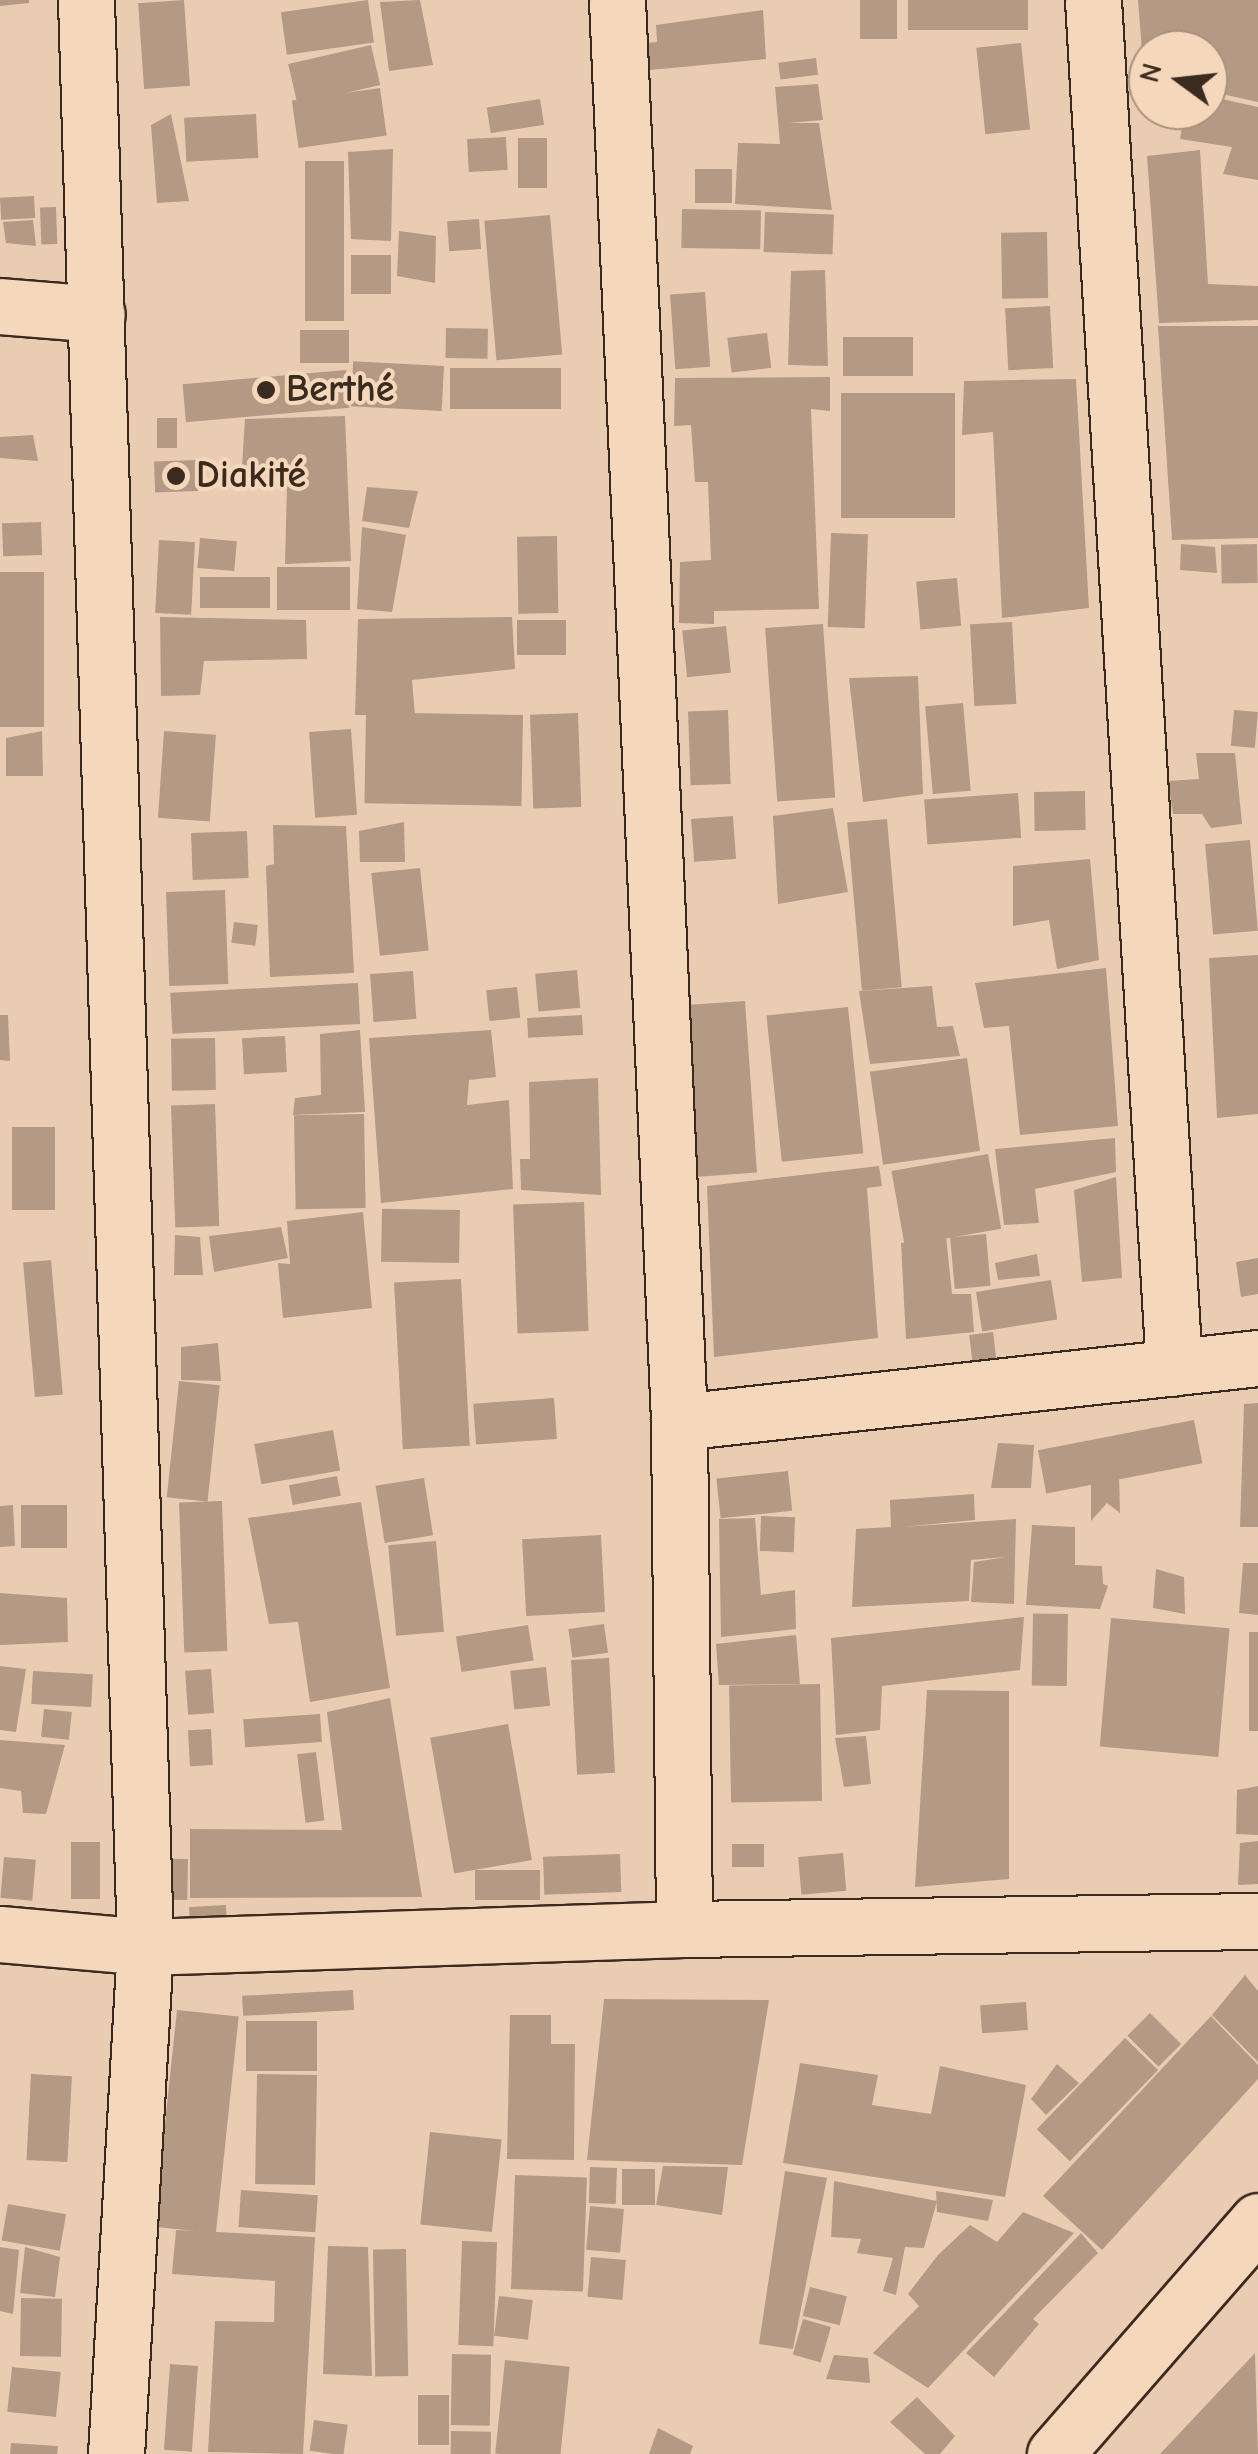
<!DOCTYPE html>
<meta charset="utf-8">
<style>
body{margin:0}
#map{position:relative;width:1258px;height:2454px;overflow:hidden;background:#eaccb2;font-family:"Comic Neue",sans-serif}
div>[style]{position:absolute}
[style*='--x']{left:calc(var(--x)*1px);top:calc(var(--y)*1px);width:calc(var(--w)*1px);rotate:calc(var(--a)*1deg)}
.building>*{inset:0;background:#b49a84;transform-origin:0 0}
.roads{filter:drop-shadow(2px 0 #3b2a1e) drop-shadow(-2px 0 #3b2a1e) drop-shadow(0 2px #3b2a1e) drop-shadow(0 -2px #3b2a1e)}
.street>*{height:55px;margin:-27.5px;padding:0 27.5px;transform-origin:27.5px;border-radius:27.5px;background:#f5d7bb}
.dots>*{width:28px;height:28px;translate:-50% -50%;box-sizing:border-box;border:5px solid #f5d7bb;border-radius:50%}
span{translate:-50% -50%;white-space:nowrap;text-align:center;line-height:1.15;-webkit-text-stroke:8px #f5d7bb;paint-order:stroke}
.poi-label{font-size:38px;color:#3b2a1e;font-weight:700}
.left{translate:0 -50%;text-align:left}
.north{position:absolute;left:1128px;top:30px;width:100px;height:100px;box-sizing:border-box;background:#f5d7bb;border:2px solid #ab927c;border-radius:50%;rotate:285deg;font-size:28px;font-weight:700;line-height:40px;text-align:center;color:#3b2a1e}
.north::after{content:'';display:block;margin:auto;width:35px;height:45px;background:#3b2a1e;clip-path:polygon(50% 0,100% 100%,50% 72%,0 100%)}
</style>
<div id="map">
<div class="building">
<i style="clip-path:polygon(0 0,29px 0,29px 3px,0 6px)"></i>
<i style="left:184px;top:0;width:86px;height:46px;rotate:86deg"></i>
<i style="left:368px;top:0;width:43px;height:88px;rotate:82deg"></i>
<i style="clip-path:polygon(420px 0,433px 65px,389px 71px,380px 2px)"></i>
<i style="left:860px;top:0;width:37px;height:39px"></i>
<i style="left:908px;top:0;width:120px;height:30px"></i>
<i style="clip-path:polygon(1138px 0,1258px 0,1258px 102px,1208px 91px,1208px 50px,1148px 50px,1148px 78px,1144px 77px)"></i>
<i style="clip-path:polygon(763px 10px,766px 59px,629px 72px,626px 45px,657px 42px,656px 25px)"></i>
<i style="left:1021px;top:43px;width:87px;height:45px;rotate:84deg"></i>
<i style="left:371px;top:45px;width:41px;height:85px;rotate:77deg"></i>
<i style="left:816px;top:58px;width:17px;height:38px;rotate:83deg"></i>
<i style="clip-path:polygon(818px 84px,823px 120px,789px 123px,819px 123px,832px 210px,735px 204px,738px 143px,780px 144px,775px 87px)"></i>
<i style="left:380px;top:88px;width:48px;height:89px;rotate:82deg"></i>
<i style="clip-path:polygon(1208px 96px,1258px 107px,1258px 180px,1223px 174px,1232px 147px,1180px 139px,1185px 110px,1208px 110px)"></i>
<i style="left:540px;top:99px;width:26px;height:54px;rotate:81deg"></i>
<i style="clip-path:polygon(171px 114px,189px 201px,157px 203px,151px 125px)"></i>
<i style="left:256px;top:114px;width:44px;height:72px;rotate:87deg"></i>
<i style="left:506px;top:137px;width:33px;height:39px;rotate:87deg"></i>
<i style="left:518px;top:138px;width:29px;height:50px"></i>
<i style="clip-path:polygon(393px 149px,391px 241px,351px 239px,348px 152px)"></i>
<i style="clip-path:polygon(1200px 150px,1208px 284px,1258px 286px,1258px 320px,1159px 323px,1147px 156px)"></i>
<i style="left:344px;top:161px;width:160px;height:39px;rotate:90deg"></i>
<i style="left:695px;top:169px;width:37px;height:34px"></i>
<i style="left:34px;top:196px;width:22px;height:34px;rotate:87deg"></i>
<i style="left:56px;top:207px;width:37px;height:16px;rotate:88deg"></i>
<i style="left:682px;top:209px;width:79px;height:39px;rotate:1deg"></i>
<i style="left:765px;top:212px;width:69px;height:40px;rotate:2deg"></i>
<i style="left:550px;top:215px;width:140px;height:66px;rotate:85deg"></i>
<i style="left:479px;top:219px;width:30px;height:32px;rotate:86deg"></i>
<i style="clip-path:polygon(33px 220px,36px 246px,6px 243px,3px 222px)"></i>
<i style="clip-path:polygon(399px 231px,436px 236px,435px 283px,397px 276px)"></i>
<i style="left:1047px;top:232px;width:66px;height:46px;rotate:89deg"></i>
<i style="left:351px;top:255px;width:40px;height:39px"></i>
<i style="clip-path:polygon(825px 270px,828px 366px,788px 365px,791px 271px)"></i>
<i style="left:705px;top:292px;width:75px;height:35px;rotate:86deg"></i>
<i style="left:1050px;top:306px;width:62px;height:45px;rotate:87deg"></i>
<i style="clip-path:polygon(1158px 326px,1258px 326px,1258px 538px,1172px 540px)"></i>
<i style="left:446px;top:328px;width:42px;height:30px;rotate:1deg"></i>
<i style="left:349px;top:330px;width:33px;height:49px;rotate:90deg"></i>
<i style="left:767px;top:333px;width:35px;height:40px;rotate:83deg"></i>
<i style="left:913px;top:337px;width:39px;height:70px;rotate:90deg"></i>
<i style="left:444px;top:366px;width:45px;height:91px;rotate:93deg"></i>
<i style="left:450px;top:368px;width:111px;height:41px"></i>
<i style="left:346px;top:370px;width:38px;height:164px;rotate:85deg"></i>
<i style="clip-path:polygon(830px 377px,830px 411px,811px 409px,819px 609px,714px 611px,714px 624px,679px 623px,680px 562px,711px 560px,708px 482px,695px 482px,691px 425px,674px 426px,675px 378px)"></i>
<i style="clip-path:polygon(1076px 379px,1089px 608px,1002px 618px,993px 432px,962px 435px,964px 381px)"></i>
<i style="left:841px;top:393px;width:114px;height:125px"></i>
<i style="clip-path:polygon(345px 416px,351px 561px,285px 564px,287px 485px,241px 482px,245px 419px)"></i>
<i style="left:157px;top:418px;width:20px;height:30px"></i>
<i style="clip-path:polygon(33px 435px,38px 461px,0 458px,0 437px)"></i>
<i style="left:197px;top:460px;width:31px;height:43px;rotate:88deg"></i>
<i style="clip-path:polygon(367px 487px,418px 491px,409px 528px,362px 521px)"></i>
<i style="left:41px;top:522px;width:33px;height:39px;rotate:88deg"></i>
<i style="clip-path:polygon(362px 527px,406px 535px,392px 612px,357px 609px)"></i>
<i style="left:831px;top:533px;width:37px;height:94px;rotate:2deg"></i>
<i style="left:557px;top:536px;width:77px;height:40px;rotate:89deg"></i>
<i style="left:200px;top:538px;width:37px;height:30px;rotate:5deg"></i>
<i style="left:159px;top:540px;width:36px;height:73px;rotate:3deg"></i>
<i style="clip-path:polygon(1181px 544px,1215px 547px,1217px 573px,1180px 570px)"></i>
<i style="left:1257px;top:544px;width:39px;height:36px;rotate:89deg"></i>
<i style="left:350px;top:567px;width:43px;height:73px;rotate:90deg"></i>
<i style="left:44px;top:572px;width:155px;height:44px;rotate:90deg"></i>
<i style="left:200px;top:577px;width:70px;height:31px"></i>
<i style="left:957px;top:578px;width:48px;height:41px;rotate:85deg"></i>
<i style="clip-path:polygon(160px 617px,306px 620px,307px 659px,204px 661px,200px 695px,161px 696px)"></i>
<i style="clip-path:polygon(512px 617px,515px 669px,412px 680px,415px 715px,355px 715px,358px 619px)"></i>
<i style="left:566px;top:620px;width:35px;height:49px;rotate:90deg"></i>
<i style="left:1012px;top:622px;width:82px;height:42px;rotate:87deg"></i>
<i style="left:823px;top:624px;width:174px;height:58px;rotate:86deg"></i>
<i style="left:726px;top:626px;width:47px;height:44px;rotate:84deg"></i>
<i style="clip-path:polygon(918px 676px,923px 794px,863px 802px,849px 678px)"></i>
<i style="left:963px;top:703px;width:88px;height:38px;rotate:85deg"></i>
<i style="left:728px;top:710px;width:74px;height:40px;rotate:88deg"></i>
<i style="left:1234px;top:710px;width:24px;height:36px;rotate:5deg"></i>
<i style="left:578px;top:713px;width:94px;height:48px;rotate:88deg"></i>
<i style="left:523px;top:715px;width:91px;height:157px;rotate:91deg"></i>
<i style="left:351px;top:729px;width:86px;height:42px;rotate:86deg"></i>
<i style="clip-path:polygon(42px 731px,43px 776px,6px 776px,6px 738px)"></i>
<i style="left:164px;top:731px;width:52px;height:87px;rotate:4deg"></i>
<i style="clip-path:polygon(1196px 753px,1235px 753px,1242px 824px,1211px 828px,1202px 814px,1173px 814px,1168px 781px,1199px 779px)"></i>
<i style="left:1085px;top:791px;width:39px;height:51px;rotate:89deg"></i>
<i style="left:1018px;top:793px;width:45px;height:94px;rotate:86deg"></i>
<i style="clip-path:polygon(833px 808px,848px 892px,778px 904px,773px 816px)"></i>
<i style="left:733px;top:816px;width:43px;height:42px;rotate:86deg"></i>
<i style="left:887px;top:819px;width:169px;height:40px;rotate:85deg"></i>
<i style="clip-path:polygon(404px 822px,405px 862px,360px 862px,359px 831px)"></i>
<i style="clip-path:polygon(273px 825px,346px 826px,354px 973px,270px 977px,266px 866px,274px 864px)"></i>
<i style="left:247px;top:831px;width:47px;height:56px;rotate:88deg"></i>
<i style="left:1250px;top:840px;width:91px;height:45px;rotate:85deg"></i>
<i style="clip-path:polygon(1090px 859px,1099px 960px,1057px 969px,1049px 920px,1013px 926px,1013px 866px)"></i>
<i style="left:420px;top:868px;width:83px;height:49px;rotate:84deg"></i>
<i style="left:225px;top:890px;width:94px;height:59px;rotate:88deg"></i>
<i style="left:234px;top:922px;width:24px;height:21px;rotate:7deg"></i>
<i style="clip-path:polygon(1258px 955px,1258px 1114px,1217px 1118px,1209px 958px)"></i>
<i style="clip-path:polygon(1106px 968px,1118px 1126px,1020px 1135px,1009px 1026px,984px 1028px,975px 983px)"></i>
<i style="left:577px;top:970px;width:38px;height:42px;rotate:85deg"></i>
<i style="left:413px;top:971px;width:48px;height:43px;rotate:86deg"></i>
<i style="left:358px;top:983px;width:41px;height:188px;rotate:87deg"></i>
<i style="clip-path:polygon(932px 986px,937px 1027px,953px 1026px,960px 1056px,870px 1064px,859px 991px)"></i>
<i style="left:517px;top:987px;width:31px;height:31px;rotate:84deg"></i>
<i style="left:745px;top:1001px;width:172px;height:59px;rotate:86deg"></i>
<i style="left:848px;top:1007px;width:147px;height:82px;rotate:84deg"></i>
<i style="clip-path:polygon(0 1015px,8px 1015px,10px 1061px,0 1060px)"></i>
<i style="left:582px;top:1015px;width:20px;height:55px;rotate:87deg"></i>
<i style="clip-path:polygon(360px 1030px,365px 1112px,293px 1115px,295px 1098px,321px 1095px,320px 1034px)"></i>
<i style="clip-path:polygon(491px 1030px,496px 1077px,469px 1080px,467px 1105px,509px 1100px,513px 1189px,381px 1203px,369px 1038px)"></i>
<i style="left:285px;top:1036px;width:36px;height:43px;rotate:87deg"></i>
<i style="left:215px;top:1038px;width:52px;height:44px;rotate:89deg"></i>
<i style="left:967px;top:1058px;width:94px;height:98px;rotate:82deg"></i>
<i style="clip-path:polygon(598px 1078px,601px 1195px,521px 1190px,520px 1159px,530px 1159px,529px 1082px)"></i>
<i style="left:215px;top:1104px;width:122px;height:44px;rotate:88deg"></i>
<i style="left:364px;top:1114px;width:94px;height:70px;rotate:89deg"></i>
<i style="left:12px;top:1127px;width:43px;height:83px"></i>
<i style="clip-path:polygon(1115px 1138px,1116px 1172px,1035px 1189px,1039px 1223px,1004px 1225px,995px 1149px)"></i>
<i style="left:988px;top:1154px;width:76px;height:98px;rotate:80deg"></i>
<i style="clip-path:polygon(879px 1166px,882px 1186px,867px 1188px,878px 1338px,714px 1357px,707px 1186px)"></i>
<i style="clip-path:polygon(1116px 1177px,1122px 1278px,1082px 1282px,1074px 1190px)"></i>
<i style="left:584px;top:1202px;width:129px;height:71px;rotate:88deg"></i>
<i style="left:460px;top:1210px;width:53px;height:78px;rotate:91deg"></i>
<i style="clip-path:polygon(363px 1212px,372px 1308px,283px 1318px,278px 1263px,290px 1264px,287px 1221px)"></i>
<i style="clip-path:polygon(281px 1227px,288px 1258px,214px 1272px,209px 1236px)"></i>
<i style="left:986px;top:1234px;width:52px;height:36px;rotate:85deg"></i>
<i style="clip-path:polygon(175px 1235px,200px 1237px,203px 1275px,174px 1275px)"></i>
<i style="clip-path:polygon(946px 1236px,952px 1294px,971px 1294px,974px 1332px,906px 1339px,901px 1243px)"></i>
<i style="clip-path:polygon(1037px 1254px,1040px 1276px,998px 1280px,995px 1263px)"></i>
<i style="clip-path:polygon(1258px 1258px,1258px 1294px,1241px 1297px,1236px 1262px)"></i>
<i style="left:51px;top:1260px;width:135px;height:28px;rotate:85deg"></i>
<i style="left:461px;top:1279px;width:167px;height:67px;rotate:87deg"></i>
<i style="left:1051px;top:1280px;width:40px;height:76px;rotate:81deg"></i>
<i style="left:993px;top:1332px;width:26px;height:24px;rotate:83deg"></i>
<i style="clip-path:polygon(218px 1343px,221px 1381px,181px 1380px,181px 1347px)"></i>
<i style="left:179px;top:1381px;width:41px;height:117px;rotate:6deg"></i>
<i style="left:554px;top:1398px;width:41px;height:81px;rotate:86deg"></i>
<i style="clip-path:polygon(1258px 1403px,1258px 1527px,1240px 1527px,1244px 1404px)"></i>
<i style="left:1194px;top:1420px;width:44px;height:159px;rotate:79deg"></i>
<i style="left:333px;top:1430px;width:41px;height:80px;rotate:80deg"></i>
<i style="clip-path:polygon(998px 1443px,1034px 1445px,1031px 1488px,991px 1488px)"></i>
<i style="left:788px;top:1471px;width:40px;height:72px;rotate:84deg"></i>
<i style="clip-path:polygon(1119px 1474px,1120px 1513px,1107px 1503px,1091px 1521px,1091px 1480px)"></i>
<i style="left:337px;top:1476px;width:20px;height:49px;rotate:79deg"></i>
<i style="left:424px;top:1478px;width:58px;height:49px;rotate:81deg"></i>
<i style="clip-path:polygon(974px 1494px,975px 1520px,902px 1527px,1016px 1519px,1014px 1604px,971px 1602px,974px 1562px,1006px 1557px,971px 1560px,969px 1601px,852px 1607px,856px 1529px,891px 1527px,890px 1500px)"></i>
<i style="left:222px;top:1501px;width:150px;height:43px;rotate:88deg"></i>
<i style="clip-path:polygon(361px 1502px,390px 1688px,310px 1702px,298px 1622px,269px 1624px,248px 1518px)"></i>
<i style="clip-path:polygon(13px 1505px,15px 1546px,0 1547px,0 1506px)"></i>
<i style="left:21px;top:1505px;width:46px;height:43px"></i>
<i style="left:761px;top:1516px;width:34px;height:35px;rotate:2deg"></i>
<i style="clip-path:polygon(755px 1518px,761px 1595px,795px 1590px,796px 1629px,721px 1637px,719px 1519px)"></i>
<i style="clip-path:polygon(1032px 1525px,1075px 1527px,1075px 1565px,1102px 1566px,1103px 1584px,1108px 1586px,1100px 1609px,1026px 1605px)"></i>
<i style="left:601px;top:1535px;width:77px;height:79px;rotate:87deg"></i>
<i style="left:436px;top:1541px;width:91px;height:48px;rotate:85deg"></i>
<i style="clip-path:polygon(1243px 1563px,1258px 1563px,1258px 1615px,1239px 1613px)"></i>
<i style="clip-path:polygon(1156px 1569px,1184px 1577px,1185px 1614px,1153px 1608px)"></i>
<i style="clip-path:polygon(0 1593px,67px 1598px,68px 1642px,0 1645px)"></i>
<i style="left:1068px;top:1614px;width:72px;height:35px;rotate:91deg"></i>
<i style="clip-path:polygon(1024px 1617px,1020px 1670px,882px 1686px,880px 1730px,836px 1735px,831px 1638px)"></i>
<i style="left:1111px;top:1618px;width:119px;height:129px;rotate:5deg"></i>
<i style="left:604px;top:1624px;width:29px;height:36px;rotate:82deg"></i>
<i style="left:528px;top:1625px;width:36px;height:73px;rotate:81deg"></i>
<i style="left:1249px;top:1632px;width:9px;height:99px"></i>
<i style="clip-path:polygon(796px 1635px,800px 1684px,719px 1685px,716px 1644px)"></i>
<i style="left:609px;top:1658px;width:115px;height:38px;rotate:87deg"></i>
<i style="clip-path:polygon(0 1666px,26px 1669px,16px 1732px,0 1730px)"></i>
<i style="left:546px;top:1667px;width:39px;height:36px;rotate:84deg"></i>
<i style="left:211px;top:1669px;width:44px;height:26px;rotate:86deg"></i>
<i style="left:33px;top:1671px;width:60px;height:33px;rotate:3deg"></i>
<i style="left:820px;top:1684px;width:117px;height:91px;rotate:89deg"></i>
<i style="clip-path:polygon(927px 1690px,1009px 1691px,1009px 1879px,915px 1887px)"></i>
<i style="clip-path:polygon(390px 1698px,422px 1897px,190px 1898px,190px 1829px,342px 1830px,327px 1712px)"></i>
<i style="left:44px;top:1709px;width:28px;height:28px;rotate:6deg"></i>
<i style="left:320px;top:1714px;width:28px;height:77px;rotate:86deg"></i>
<i style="left:508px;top:1724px;width:138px;height:79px;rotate:80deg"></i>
<i style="left:211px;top:1729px;width:36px;height:23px;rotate:87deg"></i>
<i style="clip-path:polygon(866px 1736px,871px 1784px,844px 1787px,835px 1738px)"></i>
<i style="clip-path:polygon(0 1740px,65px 1745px,46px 1814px,23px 1813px,21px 1791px,0 1788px)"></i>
<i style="left:316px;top:1752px;width:69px;height:19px;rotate:83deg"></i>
<i style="clip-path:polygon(1258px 1786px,1258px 1835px,1236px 1834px,1237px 1790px)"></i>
<i style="clip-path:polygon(1258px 1841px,1258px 1884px,1238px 1885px,1240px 1843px)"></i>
<i style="left:71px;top:1842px;width:29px;height:57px"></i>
<i style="left:732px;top:1844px;width:32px;height:23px"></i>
<i style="left:843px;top:1853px;width:38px;height:45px;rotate:85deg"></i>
<i style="left:620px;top:1854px;width:38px;height:77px;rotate:88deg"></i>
<i style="left:4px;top:1857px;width:32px;height:41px;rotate:5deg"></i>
<i style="left:188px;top:1859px;width:41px;height:21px;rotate:91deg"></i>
<i style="left:475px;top:1870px;width:65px;height:30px"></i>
<i style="left:226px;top:1905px;width:22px;height:37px;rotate:87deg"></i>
<i style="clip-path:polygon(1245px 1975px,1258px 1991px,1258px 2062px,1212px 2015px)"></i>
<i style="left:353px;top:1990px;width:20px;height:111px;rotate:87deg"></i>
<i style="clip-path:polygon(604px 1999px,769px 2000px,742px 2165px,587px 2160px)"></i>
<i style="left:1026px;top:2002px;width:28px;height:46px;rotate:86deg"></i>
<i style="left:177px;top:2010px;width:62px;height:218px;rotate:6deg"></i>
<i style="left:1150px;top:2013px;width:44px;height:32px;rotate:45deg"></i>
<i style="clip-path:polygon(510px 2015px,551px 2015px,551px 2044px,575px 2044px,574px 2160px,507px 2159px)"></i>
<i style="clip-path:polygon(1211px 2016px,1258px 2065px,1258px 2079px,1102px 2250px,1043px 2196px)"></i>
<i style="left:317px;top:2021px;width:50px;height:71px;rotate:90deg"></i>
<i style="left:1125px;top:2038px;width:46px;height:127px;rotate:44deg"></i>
<i style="clip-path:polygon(800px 2063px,878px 2075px,872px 2105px,931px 2114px,940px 2066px,1026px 2085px,1005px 2197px,783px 2163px)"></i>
<i style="clip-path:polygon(1057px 2064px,1079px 2083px,1046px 2115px,1031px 2099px)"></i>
<i style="left:31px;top:2074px;width:41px;height:86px;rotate:3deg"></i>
<i style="left:257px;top:2074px;width:60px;height:110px;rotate:1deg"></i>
<i style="left:430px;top:2132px;width:72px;height:93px;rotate:6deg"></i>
<i style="clip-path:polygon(663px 2166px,728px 2167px,722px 2215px,656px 2205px)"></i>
<i style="left:590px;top:2167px;width:27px;height:36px;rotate:2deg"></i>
<i style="left:622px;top:2169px;width:33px;height:36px"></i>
<i style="clip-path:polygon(785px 2171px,827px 2178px,793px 2349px,759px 2344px)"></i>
<i style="left:515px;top:2175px;width:72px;height:114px;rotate:2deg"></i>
<i style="clip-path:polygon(834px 2181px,937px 2201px,924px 2248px,905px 2247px,896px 2295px,883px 2291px,893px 2258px,857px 2253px,861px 2239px,831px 2237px)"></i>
<i style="left:241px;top:2190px;width:77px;height:37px;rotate:4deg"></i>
<i style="clip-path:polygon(936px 2191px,993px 2200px,988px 2221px,937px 2212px)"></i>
<i style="left:8px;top:2204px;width:59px;height:37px;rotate:10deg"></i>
<i style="left:590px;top:2206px;width:34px;height:44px;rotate:5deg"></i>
<i style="clip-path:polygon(1023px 2212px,1074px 2233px,928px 2388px,873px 2353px,919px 2306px,908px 2294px,938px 2255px,970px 2225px,997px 2242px)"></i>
<i style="clip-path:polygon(176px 2230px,315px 2237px,303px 2454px,208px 2452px,215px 2321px,274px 2322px,275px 2281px,172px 2274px)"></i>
<i style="clip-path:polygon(1081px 2233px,1098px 2253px,1033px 2319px,1039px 2324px,994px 2377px,966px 2353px)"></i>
<i style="left:462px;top:2241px;width:35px;height:104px;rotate:2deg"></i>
<i style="clip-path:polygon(328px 2246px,368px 2247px,372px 2376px,323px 2374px)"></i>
<i style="clip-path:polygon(0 2247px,19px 2250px,13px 2314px,0 2311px)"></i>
<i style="clip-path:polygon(25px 2247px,60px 2257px,55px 2297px,20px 2293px)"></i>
<i style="left:406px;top:2249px;width:127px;height:33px;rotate:89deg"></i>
<i style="left:591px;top:2257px;width:35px;height:40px;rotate:5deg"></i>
<i style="left:810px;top:2287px;width:38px;height:30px;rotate:14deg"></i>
<i style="left:499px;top:2296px;width:34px;height:40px;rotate:7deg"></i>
<i style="left:21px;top:2298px;width:41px;height:58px;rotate:1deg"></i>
<i style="left:803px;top:2319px;width:29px;height:37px;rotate:16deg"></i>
<i style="clip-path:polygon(1255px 2353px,1258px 2454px,1160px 2454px)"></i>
<i style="left:452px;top:2354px;width:39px;height:71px;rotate:1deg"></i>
<i style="clip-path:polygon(834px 2355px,868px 2358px,870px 2383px,826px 2379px)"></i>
<i style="left:505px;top:2360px;width:65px;height:94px;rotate:6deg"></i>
<i style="left:170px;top:2364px;width:28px;height:86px;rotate:4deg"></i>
<i style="left:12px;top:2367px;width:49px;height:45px;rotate:6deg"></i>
<i style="left:449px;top:2395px;width:50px;height:31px;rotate:90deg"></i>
<i style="clip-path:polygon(917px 2397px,955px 2436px,940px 2454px,925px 2454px,890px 2422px)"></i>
<i style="left:314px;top:2420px;width:34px;height:31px;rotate:8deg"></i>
<i style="clip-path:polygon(658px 2428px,693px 2446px,690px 2454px,649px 2454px)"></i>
<i style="left:451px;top:2431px;width:40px;height:23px;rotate:1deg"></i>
<i style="clip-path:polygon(11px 2443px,58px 2446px,57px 2454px,10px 2454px)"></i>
</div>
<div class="roads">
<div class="street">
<i style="--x:86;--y:0;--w:1948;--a:88.26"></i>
<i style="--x:145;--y:1947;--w:508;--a:93.27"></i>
<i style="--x:617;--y:0;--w:1423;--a:87.5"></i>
<i style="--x:679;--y:1422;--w:507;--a:89.43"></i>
<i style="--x:1093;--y:0;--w:1370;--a:86.61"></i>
<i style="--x:0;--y:306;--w:97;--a:4.7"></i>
<i style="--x:679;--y:1422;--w:583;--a:-6.31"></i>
<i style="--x:0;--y:1934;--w:146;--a:5.1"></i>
<i style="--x:145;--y:1947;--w:539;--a:-1.91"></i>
<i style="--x:684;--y:1929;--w:574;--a:-0.8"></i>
<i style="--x:1055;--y:2454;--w:309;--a:-48.9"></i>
</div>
</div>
<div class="dots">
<i style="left:266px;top:390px;background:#3b2a1e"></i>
<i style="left:176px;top:476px;background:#3b2a1e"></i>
</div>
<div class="poi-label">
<span class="left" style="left:286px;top:390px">Berthé</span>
<span class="left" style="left:196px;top:476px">Diakité</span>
</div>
<div class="north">N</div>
</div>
